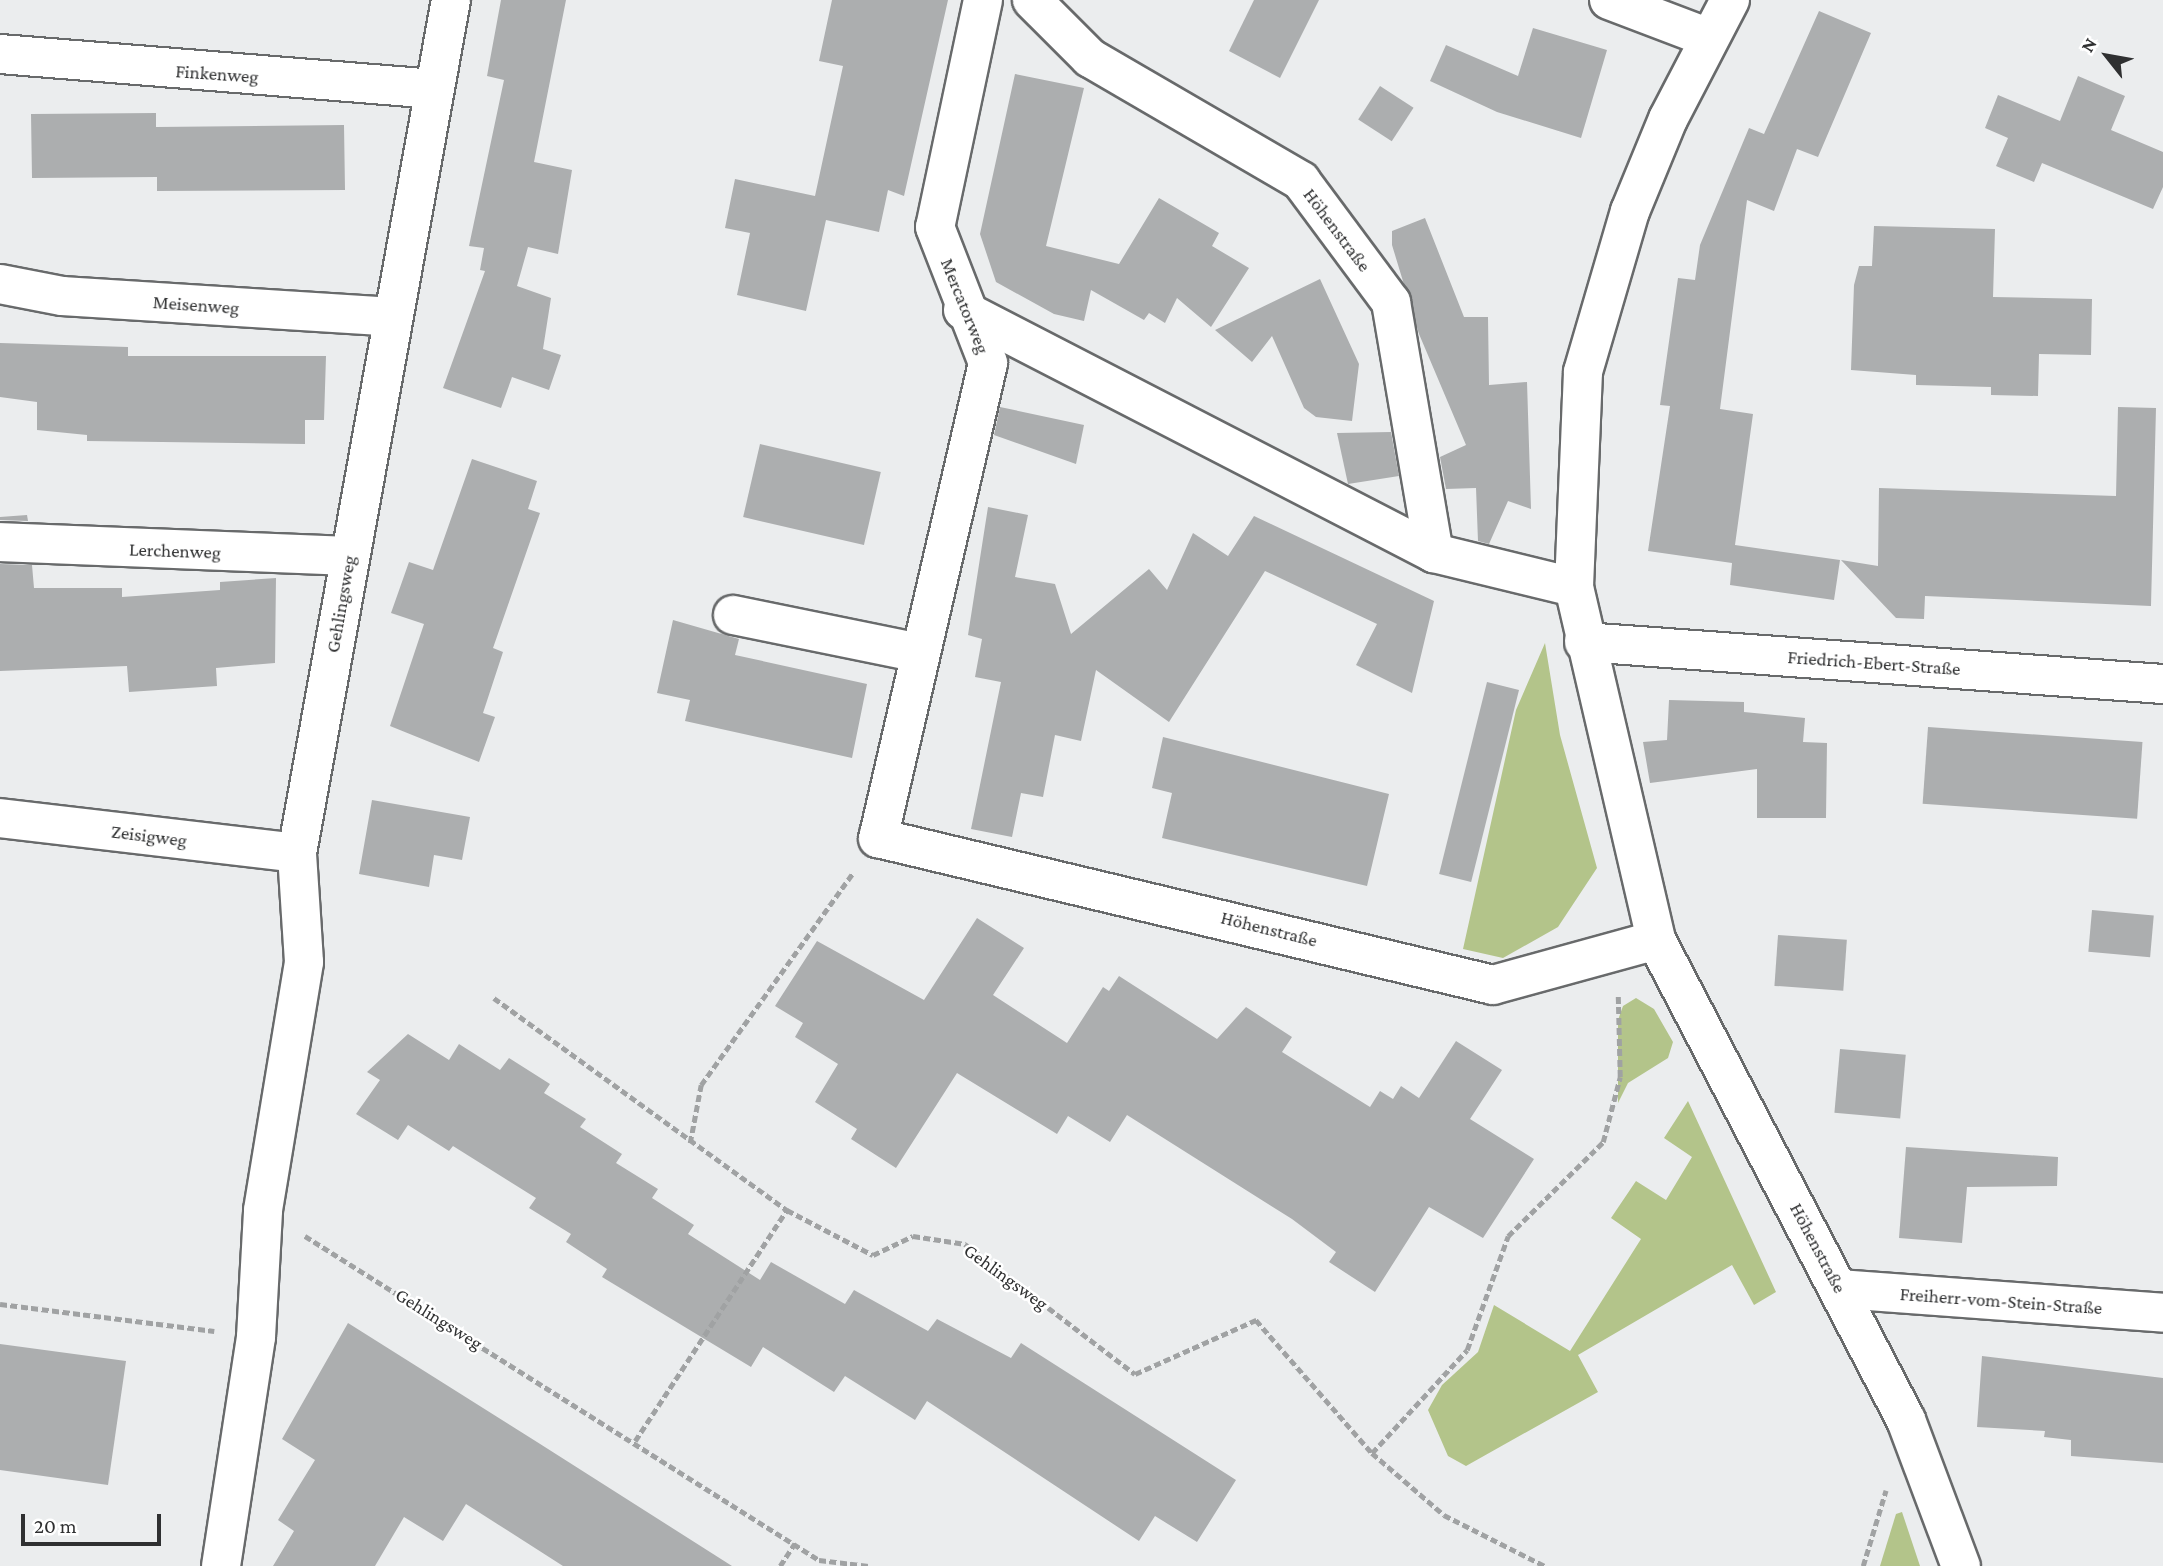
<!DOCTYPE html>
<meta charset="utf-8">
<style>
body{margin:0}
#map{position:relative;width:2163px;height:1566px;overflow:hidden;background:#ebedee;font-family:"Crimson Pro",serif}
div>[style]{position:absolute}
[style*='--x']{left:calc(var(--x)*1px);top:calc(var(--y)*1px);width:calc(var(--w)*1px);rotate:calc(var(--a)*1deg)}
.green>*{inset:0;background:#b3c48a}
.building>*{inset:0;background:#acaeaf;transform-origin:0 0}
.path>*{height:4.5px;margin-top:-2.25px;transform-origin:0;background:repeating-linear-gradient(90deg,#a0a2a3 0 7px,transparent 0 10.5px)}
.roads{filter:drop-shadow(2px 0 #686a6b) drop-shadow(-2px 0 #686a6b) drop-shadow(0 2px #686a6b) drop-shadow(0 -2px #686a6b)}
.minor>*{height:38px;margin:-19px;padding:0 19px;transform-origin:19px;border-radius:19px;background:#fff}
span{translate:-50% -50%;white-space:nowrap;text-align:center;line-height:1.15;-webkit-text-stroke:5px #fff;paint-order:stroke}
.street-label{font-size:19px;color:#2f3031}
.north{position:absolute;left:2072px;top:21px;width:70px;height:70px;-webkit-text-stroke:5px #fff;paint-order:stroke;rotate:301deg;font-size:19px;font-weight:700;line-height:28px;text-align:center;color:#2f3031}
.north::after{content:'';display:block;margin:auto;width:24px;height:32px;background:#2f3031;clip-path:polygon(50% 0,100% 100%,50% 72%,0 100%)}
.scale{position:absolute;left:21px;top:1514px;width:140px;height:32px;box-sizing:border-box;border:4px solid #2f3031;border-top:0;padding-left:9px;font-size:21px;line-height:24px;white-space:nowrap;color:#2f3031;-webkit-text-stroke:5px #fff;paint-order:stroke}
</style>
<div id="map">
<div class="green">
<i style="clip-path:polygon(1545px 643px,1560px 735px,1597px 868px,1558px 927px,1503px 958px,1463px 949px,1516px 710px)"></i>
<i style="clip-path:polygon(1636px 998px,1654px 1009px,1673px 1042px,1668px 1058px,1628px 1083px,1618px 1103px,1618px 1020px,1623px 1006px)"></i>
<i style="clip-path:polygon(1688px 1101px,1776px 1292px,1754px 1305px,1732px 1265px,1578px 1355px,1598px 1392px,1466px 1466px,1448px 1456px,1428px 1410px,1442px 1385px,1478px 1352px,1494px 1305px,1570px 1351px,1641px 1239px,1611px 1218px,1636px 1181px,1666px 1200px,1692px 1157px,1664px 1138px)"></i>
<i style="clip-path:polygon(1902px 1512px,1920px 1566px,1880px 1566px,1896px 1514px)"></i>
</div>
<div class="building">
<i style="clip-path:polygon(501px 0,566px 0,534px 162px,572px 170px,558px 254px,528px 247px,517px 286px,551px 298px,543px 349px,561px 355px,549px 390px,512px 377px,501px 408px,443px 388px,485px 271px,480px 270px,484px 248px,469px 246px,504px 80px,487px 76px)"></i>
<i style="clip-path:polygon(832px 0,948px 0,904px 196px,888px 190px,879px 232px,826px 220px,806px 311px,737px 295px,750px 233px,725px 228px,735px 179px,815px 196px,843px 66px,819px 61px)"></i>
<i style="clip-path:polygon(1254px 0,1319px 0,1280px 78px,1229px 51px)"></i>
<i style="clip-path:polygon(1819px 11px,1871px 33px,1818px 157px,1797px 149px,1774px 211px,1747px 200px,1720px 409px,1753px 414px,1735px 545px,1840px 560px,1834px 600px,1730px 585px,1732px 563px,1648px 551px,1670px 406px,1660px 405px,1678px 278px,1695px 280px,1700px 245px,1749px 128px,1764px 134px)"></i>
<i style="clip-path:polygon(1533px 28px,1607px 50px,1581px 138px,1497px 112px,1430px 81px,1446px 45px,1518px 76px)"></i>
<i style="clip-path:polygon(1015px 74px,1084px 88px,1046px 246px,1119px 264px,1159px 198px,1219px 233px,1212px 246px,1249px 268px,1211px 327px,1177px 298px,1165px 323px,1149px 313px,1144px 320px,1091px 290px,1084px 321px,1054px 314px,996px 282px,980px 234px)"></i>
<i style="clip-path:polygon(2078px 76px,2125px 96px,2111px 130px,2163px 152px,2163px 187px,2153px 209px,2042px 163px,2034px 182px,1996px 166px,2008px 138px,1985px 128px,1998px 95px,2060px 121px)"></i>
<i style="left:1380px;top:86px;width:40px;height:40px;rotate:33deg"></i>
<i style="clip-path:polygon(156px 113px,156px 127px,344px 125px,345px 190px,157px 191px,157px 177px,32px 178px,31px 114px)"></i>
<i style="clip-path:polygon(1425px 218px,1464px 317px,1488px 317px,1489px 385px,1527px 382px,1531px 509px,1508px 501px,1489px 544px,1478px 541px,1476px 488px,1446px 489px,1440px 457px,1466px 445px,1419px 334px,1392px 245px,1392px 231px)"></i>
<i style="clip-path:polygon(1874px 226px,1995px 229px,1993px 297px,2092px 299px,2091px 355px,2039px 354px,2038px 396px,1991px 395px,1991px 387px,1916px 385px,1916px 375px,1851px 370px,1854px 285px,1859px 266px,1872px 266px)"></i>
<i style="clip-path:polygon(1320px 279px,1359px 364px,1352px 421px,1316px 417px,1304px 408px,1272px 336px,1252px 362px,1215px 330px)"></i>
<i style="clip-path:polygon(0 343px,128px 347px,128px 356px,326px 356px,324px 420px,305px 420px,305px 444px,87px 441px,87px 435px,37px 430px,37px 402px,0 397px)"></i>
<i style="clip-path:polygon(1000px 407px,1084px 425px,1076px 464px,994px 435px)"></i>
<i style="clip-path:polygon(2118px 407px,2156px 408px,2151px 606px,1925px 596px,1924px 619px,1896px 618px,1841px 560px,1878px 566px,1879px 488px,2116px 496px)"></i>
<i style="clip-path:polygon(1391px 432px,1399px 476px,1348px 484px,1337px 433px)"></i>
<i style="left:760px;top:444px;width:124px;height:75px;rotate:13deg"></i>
<i style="clip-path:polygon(472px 459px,537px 481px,528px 509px,540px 513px,493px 648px,503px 652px,483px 713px,495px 717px,479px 762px,390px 726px,424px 624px,391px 613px,409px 562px,433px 570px)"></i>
<i style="clip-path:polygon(988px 507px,1028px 515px,1015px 577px,1055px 584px,1071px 634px,1149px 569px,1167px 590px,1193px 533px,1228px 556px,1254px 516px,1434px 601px,1412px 693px,1356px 665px,1377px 624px,1265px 571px,1169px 722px,1096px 670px,1081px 741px,1055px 735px,1043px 797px,1021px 793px,1012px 837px,971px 829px,1001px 682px,975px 677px,982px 639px,968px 635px)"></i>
<i style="clip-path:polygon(27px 515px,28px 521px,0 520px,0 517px)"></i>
<i style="clip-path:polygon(0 564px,32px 565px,34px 588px,122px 588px,122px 597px,220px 590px,220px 582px,276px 578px,275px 663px,216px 668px,217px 686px,129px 692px,127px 666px,0 671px)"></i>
<i style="clip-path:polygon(673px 620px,739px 639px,735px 655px,867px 684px,852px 758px,685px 721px,690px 700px,657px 693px)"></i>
<i style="left:1487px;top:682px;width:33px;height:198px;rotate:14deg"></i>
<i style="clip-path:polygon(1669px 700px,1744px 702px,1744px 712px,1805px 718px,1803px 742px,1827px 743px,1826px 818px,1757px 818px,1757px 769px,1650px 783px,1643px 742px,1667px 740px)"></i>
<i style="left:1928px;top:727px;width:215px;height:77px;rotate:4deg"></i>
<i style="clip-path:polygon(1163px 737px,1389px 794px,1367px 886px,1162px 838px,1172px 793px,1152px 788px)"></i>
<i style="clip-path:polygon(372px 800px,470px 817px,462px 860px,434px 855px,429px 887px,359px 874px)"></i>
<i style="left:2092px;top:910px;width:62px;height:42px;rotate:5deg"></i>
<i style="clip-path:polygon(977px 918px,1024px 948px,993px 995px,1067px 1043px,1103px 987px,1109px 991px,1119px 976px,1217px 1039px,1246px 1007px,1292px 1037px,1282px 1052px,1370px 1107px,1380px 1091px,1393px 1099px,1401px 1086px,1419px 1098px,1456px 1041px,1502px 1070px,1470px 1119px,1534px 1159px,1483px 1238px,1429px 1207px,1375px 1292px,1329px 1262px,1336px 1252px,1292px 1219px,1127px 1115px,1110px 1142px,1068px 1116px,1057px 1134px,957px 1073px,896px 1168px,851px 1139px,857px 1129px,815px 1102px,838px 1064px,795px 1037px,803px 1023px,775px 1006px,817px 941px,924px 1000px)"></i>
<i style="left:1778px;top:935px;width:69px;height:51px;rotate:4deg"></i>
<i style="clip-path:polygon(408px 1034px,449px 1060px,459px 1044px,500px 1070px,509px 1058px,550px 1084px,544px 1093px,586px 1119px,580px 1127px,622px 1154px,616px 1163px,658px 1189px,652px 1198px,694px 1225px,688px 1234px,760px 1280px,771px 1262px,845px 1304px,854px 1290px,928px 1331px,937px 1319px,1011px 1358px,1021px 1343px,1236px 1480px,1197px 1542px,1155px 1516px,1139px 1541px,927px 1401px,915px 1420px,845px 1376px,834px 1392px,763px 1347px,751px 1367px,602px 1277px,607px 1269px,566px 1242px,571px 1234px,529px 1208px,536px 1198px,453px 1146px,449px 1151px,408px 1125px,398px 1140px,356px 1114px,380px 1080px,367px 1072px)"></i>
<i style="left:1840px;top:1049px;width:66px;height:64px;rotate:5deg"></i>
<i style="clip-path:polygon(1906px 1147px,2058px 1157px,2057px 1186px,1967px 1187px,1962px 1243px,1899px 1238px)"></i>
<i style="clip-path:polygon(348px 1323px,537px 1442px,732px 1566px,563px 1566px,466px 1504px,443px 1541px,404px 1517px,375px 1566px,273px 1566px,294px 1531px,278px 1520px,315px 1460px,282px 1439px)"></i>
<i style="clip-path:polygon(0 1344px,126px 1361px,108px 1485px,0 1470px)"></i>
<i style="clip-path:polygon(1982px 1356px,2163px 1378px,2163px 1463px,2071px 1456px,2071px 1440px,2044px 1437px,2045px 1431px,1977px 1427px)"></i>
</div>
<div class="path">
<i style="--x:494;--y:998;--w:362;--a:35.9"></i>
<i style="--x:787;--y:1210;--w:97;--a:27.6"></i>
<i style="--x:873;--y:1255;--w:44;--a:-25.4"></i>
<i style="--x:913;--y:1236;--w:53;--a:8.7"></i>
<i style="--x:965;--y:1244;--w:214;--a:37.4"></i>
<i style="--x:1135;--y:1374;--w:133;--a:-24.1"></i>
<i style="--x:1256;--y:1320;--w:176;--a:48.9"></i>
<i style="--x:1372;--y:1453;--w:95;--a:40.7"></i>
<i style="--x:1444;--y:1515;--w:113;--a:26.8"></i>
<i style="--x:690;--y:1143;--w:59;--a:-79.3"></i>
<i style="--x:701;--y:1085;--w:261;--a:-54.4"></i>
<i style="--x:305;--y:1236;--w:608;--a:32.23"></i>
<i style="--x:819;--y:1560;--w:50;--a:6.8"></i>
<i style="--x:0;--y:1304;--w:216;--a:7.2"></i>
<i style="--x:635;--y:1441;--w:277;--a:-56.7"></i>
<i style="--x:1372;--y:1453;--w:140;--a:-47.3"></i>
<i style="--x:1467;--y:1350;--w:121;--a:-70.2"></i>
<i style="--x:1508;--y:1236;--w:134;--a:-44.7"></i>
<i style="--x:1603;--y:1142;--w:67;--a:-75.3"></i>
<i style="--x:1620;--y:1077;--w:83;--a:-91.4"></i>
<i style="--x:780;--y:1566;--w:27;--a:-57"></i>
<i style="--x:1863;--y:1566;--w:79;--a:-73.2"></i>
</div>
<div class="roads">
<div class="minor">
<i style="--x:983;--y:0;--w:232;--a:101.9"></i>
<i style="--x:935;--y:227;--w:146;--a:68.7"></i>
<i style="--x:988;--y:363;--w:488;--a:103"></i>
<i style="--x:878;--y:838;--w:632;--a:13.44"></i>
<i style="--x:1493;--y:985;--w:169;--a:-15.4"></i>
<i style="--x:1032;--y:0;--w:82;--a:45"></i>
<i style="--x:1090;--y:58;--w:244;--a:30.2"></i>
<i style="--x:1301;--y:181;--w:151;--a:53.4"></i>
<i style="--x:1391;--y:302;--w:255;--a:80.3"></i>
<i style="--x:1609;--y:0;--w:107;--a:20.8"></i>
<i style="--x:1730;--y:0;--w:134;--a:117.5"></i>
<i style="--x:1668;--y:119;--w:100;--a:112.4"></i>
<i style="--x:1630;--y:211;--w:168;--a:106.3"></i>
<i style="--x:1583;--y:372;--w:215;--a:92.4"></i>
<i style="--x:1574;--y:587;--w:362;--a:76.9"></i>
<i style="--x:1656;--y:940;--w:541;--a:62.49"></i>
<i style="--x:1906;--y:1420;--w:156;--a:69.4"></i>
<i style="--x:0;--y:54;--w:436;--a:4.6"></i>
<i style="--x:0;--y:284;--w:63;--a:11"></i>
<i style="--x:62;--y:296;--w:332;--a:3.6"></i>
<i style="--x:963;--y:310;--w:530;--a:27.29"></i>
<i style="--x:1434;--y:553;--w:144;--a:13.7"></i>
<i style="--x:0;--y:542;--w:350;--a:2.3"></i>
<i style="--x:733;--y:615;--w:191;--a:11.5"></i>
<i style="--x:1584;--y:642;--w:581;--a:4.15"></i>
<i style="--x:0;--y:818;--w:299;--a:6.7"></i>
<i style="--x:1840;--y:1289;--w:324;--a:4.2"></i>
<i style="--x:221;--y:1566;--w:232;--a:-81.3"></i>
<i style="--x:256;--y:1337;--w:127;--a:-86.8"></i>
<i style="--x:263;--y:1210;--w:251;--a:-80.6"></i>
<i style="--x:304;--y:962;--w:109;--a:-93.7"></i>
<i style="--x:297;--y:853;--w:867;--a:-79.77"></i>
</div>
</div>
<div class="street-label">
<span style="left:217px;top:74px;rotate:4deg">Finkenweg</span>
<span style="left:1337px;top:230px;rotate:53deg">Höhenstraße</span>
<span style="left:196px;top:305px;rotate:4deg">Meisenweg</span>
<span style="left:965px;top:306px;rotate:68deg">Mercatorweg</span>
<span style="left:175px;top:551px;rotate:2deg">Lerchenweg</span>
<span style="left:341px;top:604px;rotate:-80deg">Gehlingsweg</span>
<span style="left:1874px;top:663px;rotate:4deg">Friedrich-Ebert-Straße</span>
<span style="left:149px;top:836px;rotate:7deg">Zeisigweg</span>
<span style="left:1269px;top:929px;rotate:14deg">Höhenstraße</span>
<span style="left:1818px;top:1248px;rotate:62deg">Höhenstraße</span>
<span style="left:1006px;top:1277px;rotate:36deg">Gehlingsweg</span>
<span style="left:2001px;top:1301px;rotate:4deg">Freiherr-vom-Stein-Straße</span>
<span style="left:439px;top:1319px;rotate:32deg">Gehlingsweg</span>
</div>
<div class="north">N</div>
<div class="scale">20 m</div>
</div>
